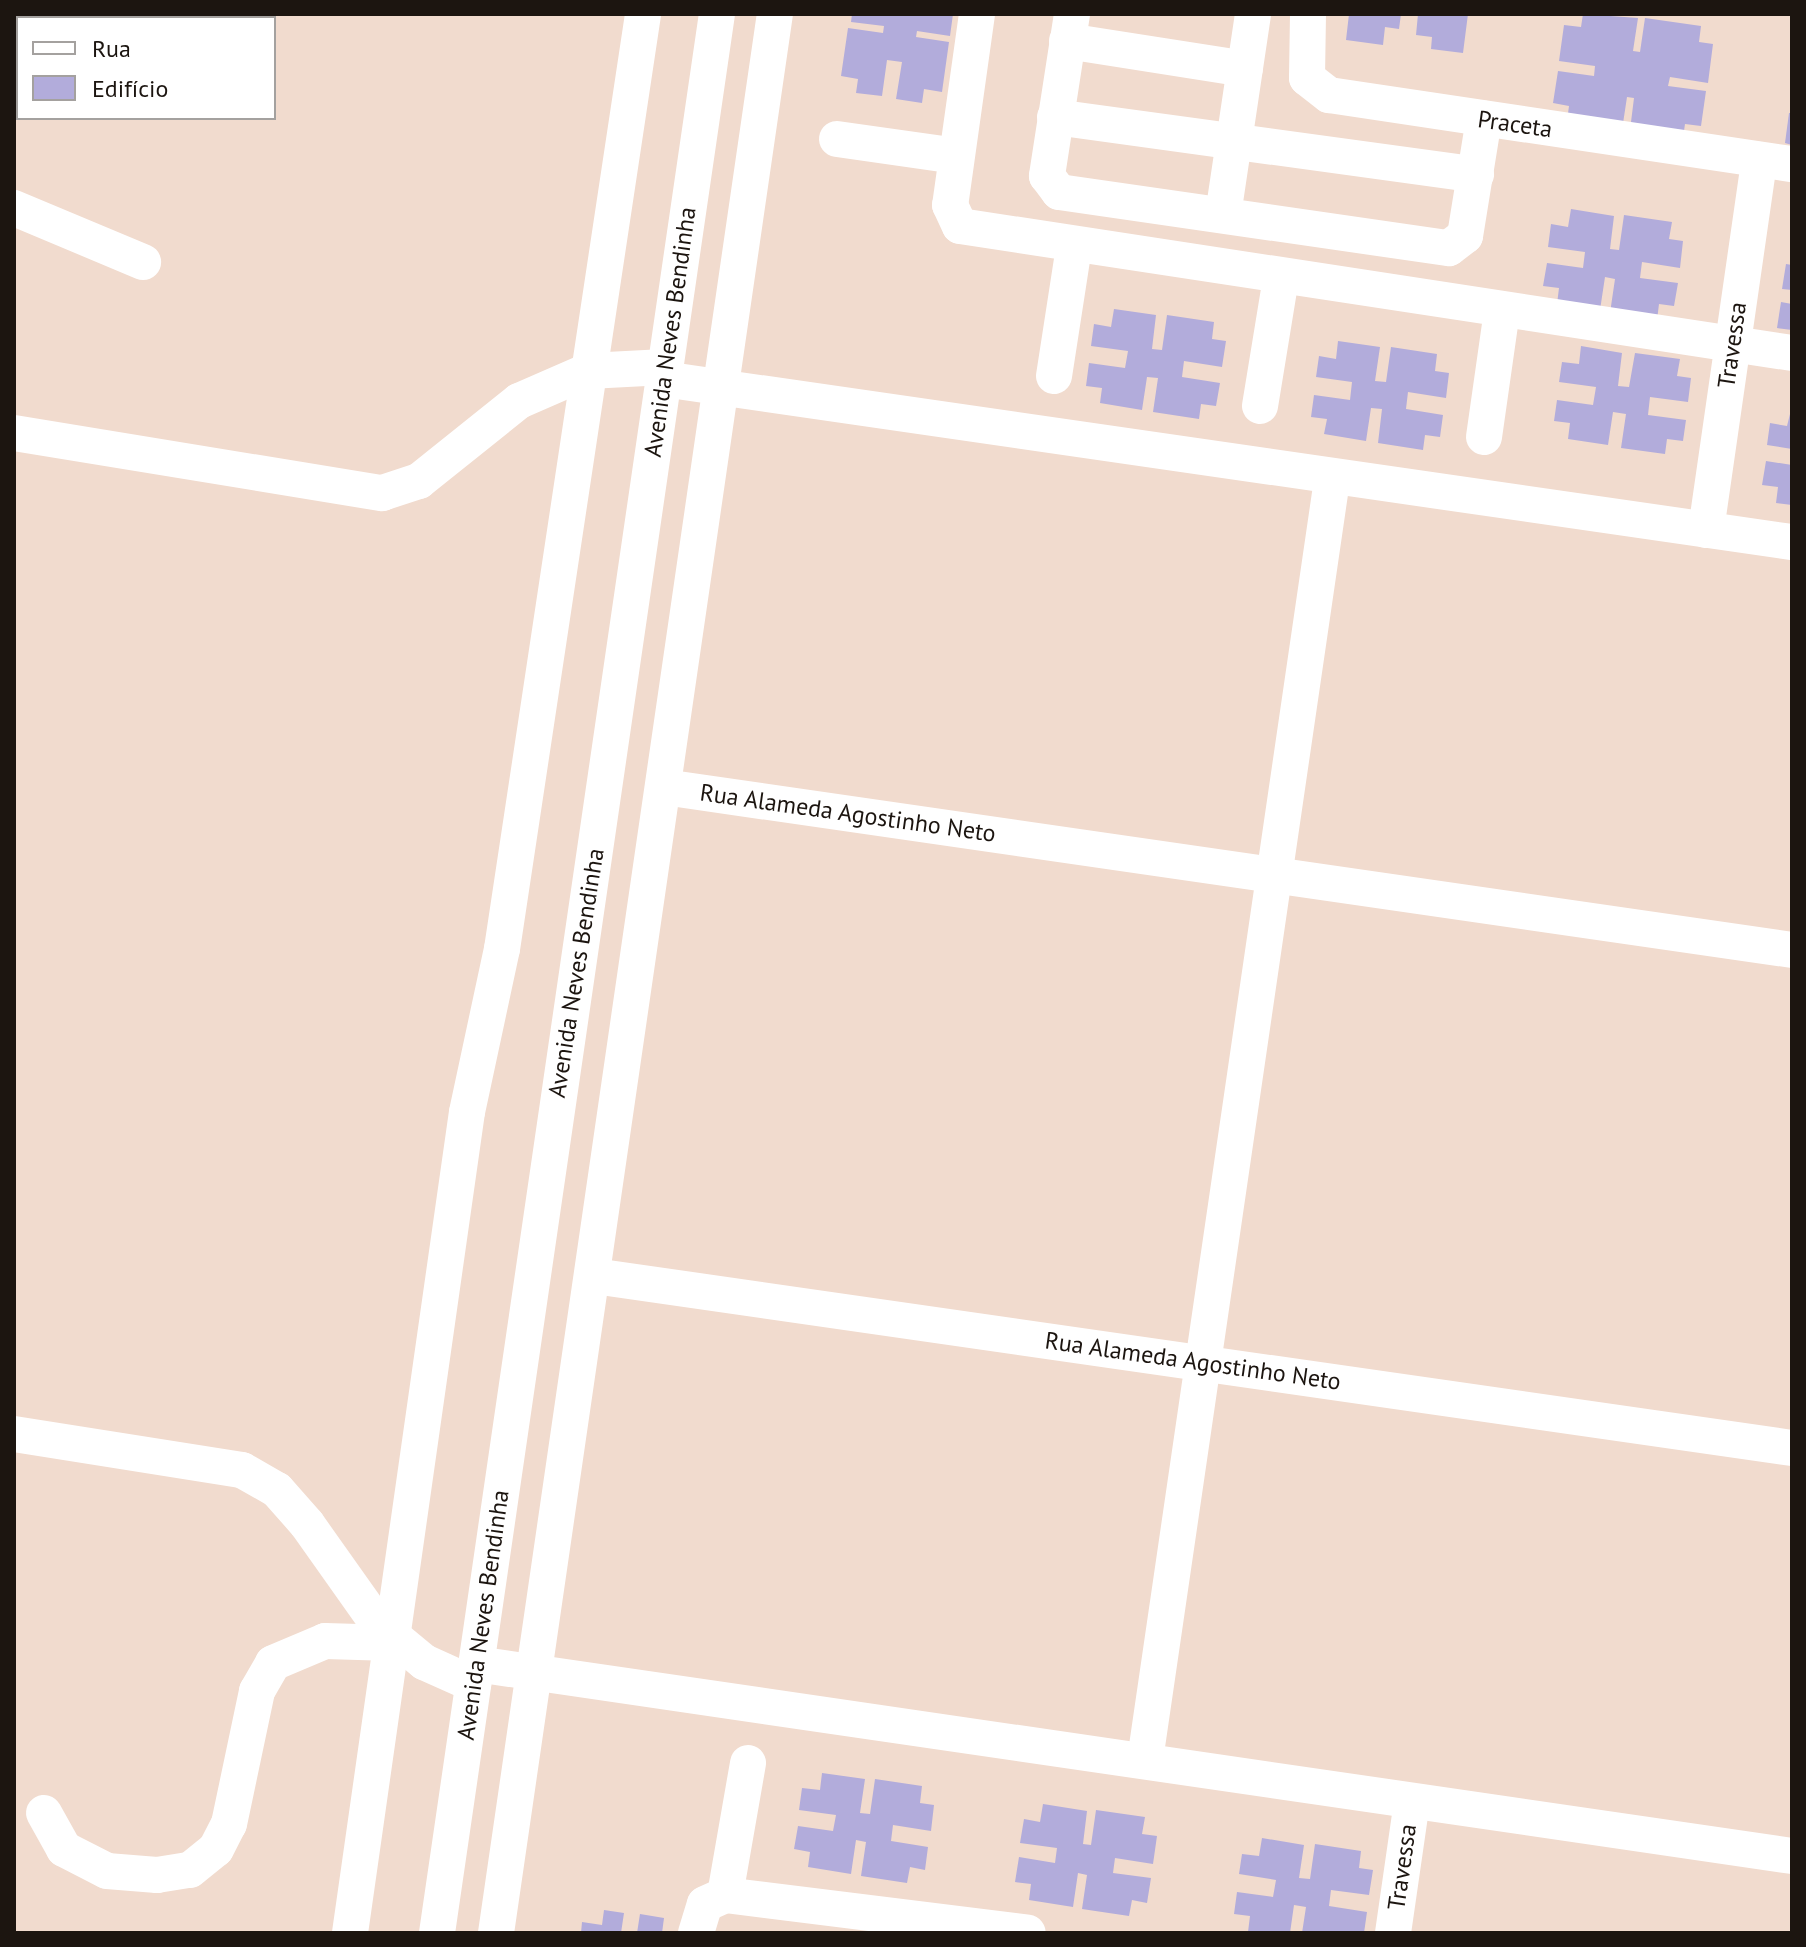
<!DOCTYPE html>
<meta charset="utf-8">
<style>
body{margin:0}
#map{position:relative;width:1806px;height:1947px;overflow:hidden;background:#f1dbce;font-family:"PT Sans",sans-serif}
div>[style]{position:absolute}
[style*='--x']{left:calc(var(--x)*1px);top:calc(var(--y)*1px);width:calc(var(--w)*1px);rotate:calc(var(--a)*1deg)}
.building>*{inset:0;background:#b2acdb}
.minor>*{height:36px;margin:-18px;padding:0 18px;transform-origin:18px;border-radius:18px;background:#fff}
span{translate:-50% -50%;white-space:nowrap;text-align:center;line-height:1.15;-webkit-text-stroke:6px #fff;paint-order:stroke}
.street-label{font-size:24px;color:#1c1510}
.frame{position:absolute;inset:0;border:16px solid #1c1510;pointer-events:none}
.legend{position:absolute;left:16px;top:16px;width:260px;height:104px;box-sizing:border-box;background:#fff;border:2px solid #a4a19f;margin:0;padding:10px 14px;list-style:none;font-size:24px;color:#1c1510}
.legend li{display:flex;align-items:center;gap:16px;height:40px}
.legend b{width:40px;border:2px solid #a4a19f}
</style>
<div id="map">
<div class="building">
<i style="clip-path:polygon(852px 14px,953px 14px,950px 36px,917px 31px,916px 37px,949px 42px,942px 92px,924px 89px,922px 103px,896px 99px,902px 62px,887px 60px,882px 96px,856px 93px,858px 79px,841px 76px,848px 28px,883px 33px,884px 26px,851px 22px)"></i>
<i style="clip-path:polygon(1349px 14px,1401px 14px,1399px 29px,1385px 27px,1383px 45px,1346px 40px)"></i>
<i style="clip-path:polygon(1418px 14px,1468px 14px,1463px 53px,1431px 49px,1432px 37px,1416px 35px)"></i>
<i style="clip-path:polygon(1583px 14px,1638px 18px,1633px 51px,1640px 52px,1645px 18px,1701px 26px,1699px 42px,1713px 44px,1708px 83px,1670px 77px,1668px 86px,1706px 91px,1701px 126px,1685px 124px,1683px 138px,1630px 130px,1634px 98px,1627px 97px,1622px 130px,1567px 121px,1569px 106px,1553px 103px,1558px 71px,1594px 76px,1595px 66px,1559px 61px,1564px 25px,1581px 27px)"></i>
<i style="clip-path:polygon(1789px 113px,1792px 113px,1792px 145px,1785px 143px)"></i>
<i style="clip-path:polygon(1571px 209px,1614px 216px,1610px 249px,1619px 250px,1624px 215px,1672px 222px,1669px 239px,1683px 241px,1680px 268px,1642px 262px,1640px 278px,1678px 283px,1674px 306px,1659px 304px,1657px 320px,1610px 313px,1615px 279px,1605px 277px,1600px 310px,1557px 304px,1559px 288px,1543px 286px,1547px 263px,1583px 268px,1585px 252px,1548px 247px,1551px 224px,1568px 227px)"></i>
<i style="clip-path:polygon(1786px 264px,1792px 265px,1792px 290px,1782px 289px)"></i>
<i style="clip-path:polygon(1781px 302px,1792px 304px,1792px 330px,1777px 328px)"></i>
<i style="clip-path:polygon(1114px 309px,1156px 315px,1152px 349px,1162px 350px,1167px 315px,1214px 322px,1212px 339px,1226px 341px,1222px 367px,1184px 361px,1182px 377px,1220px 383px,1216px 406px,1201px 404px,1199px 419px,1153px 412px,1158px 378px,1147px 377px,1142px 410px,1100px 403px,1102px 388px,1086px 386px,1089px 363px,1125px 368px,1128px 351px,1091px 346px,1094px 324px,1111px 327px)"></i>
<i style="clip-path:polygon(1338px 341px,1380px 347px,1375px 381px,1386px 382px,1391px 347px,1437px 354px,1435px 371px,1449px 373px,1446px 398px,1408px 392px,1406px 409px,1443px 415px,1440px 437px,1425px 435px,1423px 450px,1378px 443px,1382px 409px,1371px 408px,1366px 441px,1324px 434px,1327px 419px,1311px 417px,1314px 395px,1350px 400px,1352px 382px,1316px 377px,1319px 356px,1336px 359px)"></i>
<i style="clip-path:polygon(1581px 346px,1622px 353px,1618px 386px,1629px 387px,1635px 353px,1680px 359px,1677px 376px,1691px 378px,1688px 402px,1650px 397px,1648px 415px,1686px 420px,1683px 441px,1667px 439px,1665px 454px,1621px 448px,1626px 414px,1613px 412px,1608px 445px,1568px 439px,1570px 423px,1554px 421px,1557px 400px,1593px 405px,1596px 387px,1559px 382px,1562px 362px,1579px 364px)"></i>
<i style="clip-path:polygon(1792px 406px,1792px 449px,1767px 445px,1770px 423px,1787px 426px)"></i>
<i style="clip-path:polygon(1766px 461px,1792px 465px,1792px 505px,1776px 503px,1778px 487px,1762px 485px)"></i>
<i style="clip-path:polygon(822px 1773px,865px 1779px,860px 1813px,870px 1814px,875px 1779px,922px 1786px,920px 1803px,934px 1805px,931px 1831px,893px 1825px,891px 1841px,928px 1847px,925px 1870px,910px 1867px,907px 1883px,861px 1876px,866px 1842px,856px 1840px,851px 1874px,808px 1867px,810px 1852px,794px 1849px,798px 1826px,833px 1831px,836px 1815px,799px 1810px,802px 1788px,820px 1790px)"></i>
<i style="clip-path:polygon(1043px 1804px,1087px 1811px,1083px 1844px,1091px 1845px,1096px 1810px,1145px 1817px,1142px 1834px,1157px 1836px,1153px 1864px,1115px 1858px,1113px 1873px,1151px 1878px,1147px 1903px,1132px 1900px,1129px 1916px,1082px 1909px,1087px 1875px,1078px 1873px,1073px 1907px,1029px 1900px,1031px 1884px,1015px 1882px,1019px 1857px,1055px 1863px,1057px 1848px,1020px 1843px,1024px 1819px,1040px 1822px)"></i>
<i style="clip-path:polygon(1262px 1838px,1304px 1845px,1299px 1878px,1310px 1879px,1315px 1844px,1361px 1851px,1359px 1868px,1373px 1870px,1369px 1895px,1331px 1890px,1329px 1906px,1367px 1912px,1364px 1933px,1302px 1933px,1306px 1907px,1294px 1905px,1290px 1933px,1248px 1932px,1250px 1916px,1234px 1914px,1237px 1892px,1273px 1897px,1276px 1880px,1239px 1874px,1242px 1854px,1259px 1856px)"></i>
<i style="clip-path:polygon(604px 1910px,624px 1913px,621px 1933px,581px 1933px,582px 1922px,602px 1925px)"></i>
<i style="clip-path:polygon(640px 1914px,664px 1918px,662px 1933px,637px 1933px)"></i>
</div>
<div class="minor">
<i style="--x:977;--y:14;--w:193;--a:98"></i>
<i style="--x:950;--y:205;--w:23;--a:65"></i>
<i style="--x:960;--y:226;--w:842;--a:8.68"></i>
<i style="--x:1072;--y:14;--w:164;--a:98.8"></i>
<i style="--x:1047;--y:176;--w:20;--a:53"></i>
<i style="--x:1059;--y:192;--w:394;--a:8.2"></i>
<i style="--x:1449;--y:248;--w:20;--a:-37"></i>
<i style="--x:1465;--y:236;--w:119;--a:-80.8"></i>
<i style="--x:1308;--y:14;--w:64;--a:90.9"></i>
<i style="--x:1307;--y:78;--w:28;--a:38"></i>
<i style="--x:1329;--y:95;--w:468;--a:8.5"></i>
<i style="--x:1067;--y:41;--w:180;--a:8.9"></i>
<i style="--x:1055;--y:117;--w:425;--a:7.8"></i>
<i style="--x:837;--y:139;--w:120;--a:8.1"></i>
<i style="--x:14;--y:208;--w:140;--a:22.7"></i>
<i style="--x:1223;--y:215;--w:203;--a:-81.5"></i>
<i style="--x:1054;--y:376;--w:131;--a:-81.2"></i>
<i style="--x:663;--y:379;--w:1141;--a:8.22"></i>
<i style="--x:1260;--y:406;--w:130;--a:-80.7"></i>
<i style="--x:14;--y:433;--w:373;--a:9.3"></i>
<i style="--x:382;--y:493;--w:39;--a:-18"></i>
<i style="--x:419;--y:481;--w:128;--a:-38.7"></i>
<i style="--x:519;--y:401;--w:75;--a:-23.5"></i>
<i style="--x:588;--y:371;--w:77;--a:-3"></i>
<i style="--x:1484;--y:437;--w:127;--a:-81.9"></i>
<i style="--x:1706;--y:530;--w:374;--a:-81.8"></i>
<i style="--x:664;--y:787;--w:1140;--a:8.22"></i>
<i style="--x:594;--y:1276;--w:1210;--a:8.17"></i>
<i style="--x:14;--y:1434;--w:231;--a:9"></i>
<i style="--x:242;--y:1470;--w:40;--a:29.7"></i>
<i style="--x:277;--y:1490;--w:45;--a:48.6"></i>
<i style="--x:307;--y:1524;--w:121;--a:54.7"></i>
<i style="--x:377;--y:1623;--w:61;--a:39.7"></i>
<i style="--x:424;--y:1662;--w:54;--a:24.2"></i>
<i style="--x:476;--y:1664;--w:1330;--a:8.3"></i>
<i style="--x:1145;--y:1760;--w:1295;--a:-81.69"></i>
<i style="--x:44;--y:1813;--w:41;--a:60.9"></i>
<i style="--x:64;--y:1849;--w:48;--a:27.1"></i>
<i style="--x:107;--y:1871;--w:50;--a:4.6"></i>
<i style="--x:157;--y:1875;--w:33;--a:-9"></i>
<i style="--x:190;--y:1870;--w:33;--a:-39"></i>
<i style="--x:216;--y:1849;--w:28;--a:-63"></i>
<i style="--x:229;--y:1824;--w:136;--a:-78.1"></i>
<i style="--x:257;--y:1691;--w:32;--a:-60"></i>
<i style="--x:273;--y:1663;--w:56;--a:-22.9"></i>
<i style="--x:325;--y:1641;--w:67;--a:1.7"></i>
<i style="--x:725;--y:1895;--w:134;--a:-80.1"></i>
<i style="--x:350;--y:1933;--w:829;--a:-81.89"></i>
<i style="--x:467;--y:1112;--w:167;--a:-77.9"></i>
<i style="--x:502;--y:949;--w:946;--a:-81.42"></i>
<i style="--x:437;--y:1933;--w:1939;--a:-81.7"></i>
<i style="--x:496;--y:1933;--w:1939;--a:-81.73"></i>
<i style="--x:696;--y:1933;--w:30;--a:-73"></i>
<i style="--x:705;--y:1904;--w:22;--a:-24"></i>
<i style="--x:725;--y:1895;--w:305;--a:7.1"></i>
<i style="--x:1393;--y:1933;--w:133;--a:-81.8"></i>
</div>
<div class="street-label">
<span style="left:1515px;top:124px;rotate:8deg">Praceta</span>
<span style="left:670px;top:332px;rotate:-82deg">Avenida Neves Bendinha</span>
<span style="left:1732px;top:345px;rotate:-82deg">Travessa</span>
<span style="left:848px;top:813px;rotate:8deg">Rua Alameda Agostinho Neto</span>
<span style="left:576px;top:973px;rotate:-81deg">Avenida Neves Bendinha</span>
<span style="left:1193px;top:1361px;rotate:8deg">Rua Alameda Agostinho Neto</span>
<span style="left:483px;top:1615px;rotate:-82deg">Avenida Neves Bendinha</span>
<span style="left:1402px;top:1867px;rotate:-82deg">Travessa</span>
</div>
<div class="frame"></div>
<ul class="legend">
<li><b style="height:10px;background:#fff"></b>Rua</li>
<li><b style="height:22px;background:#b2acdb"></b>Edifício</li>
</ul>
</div>
